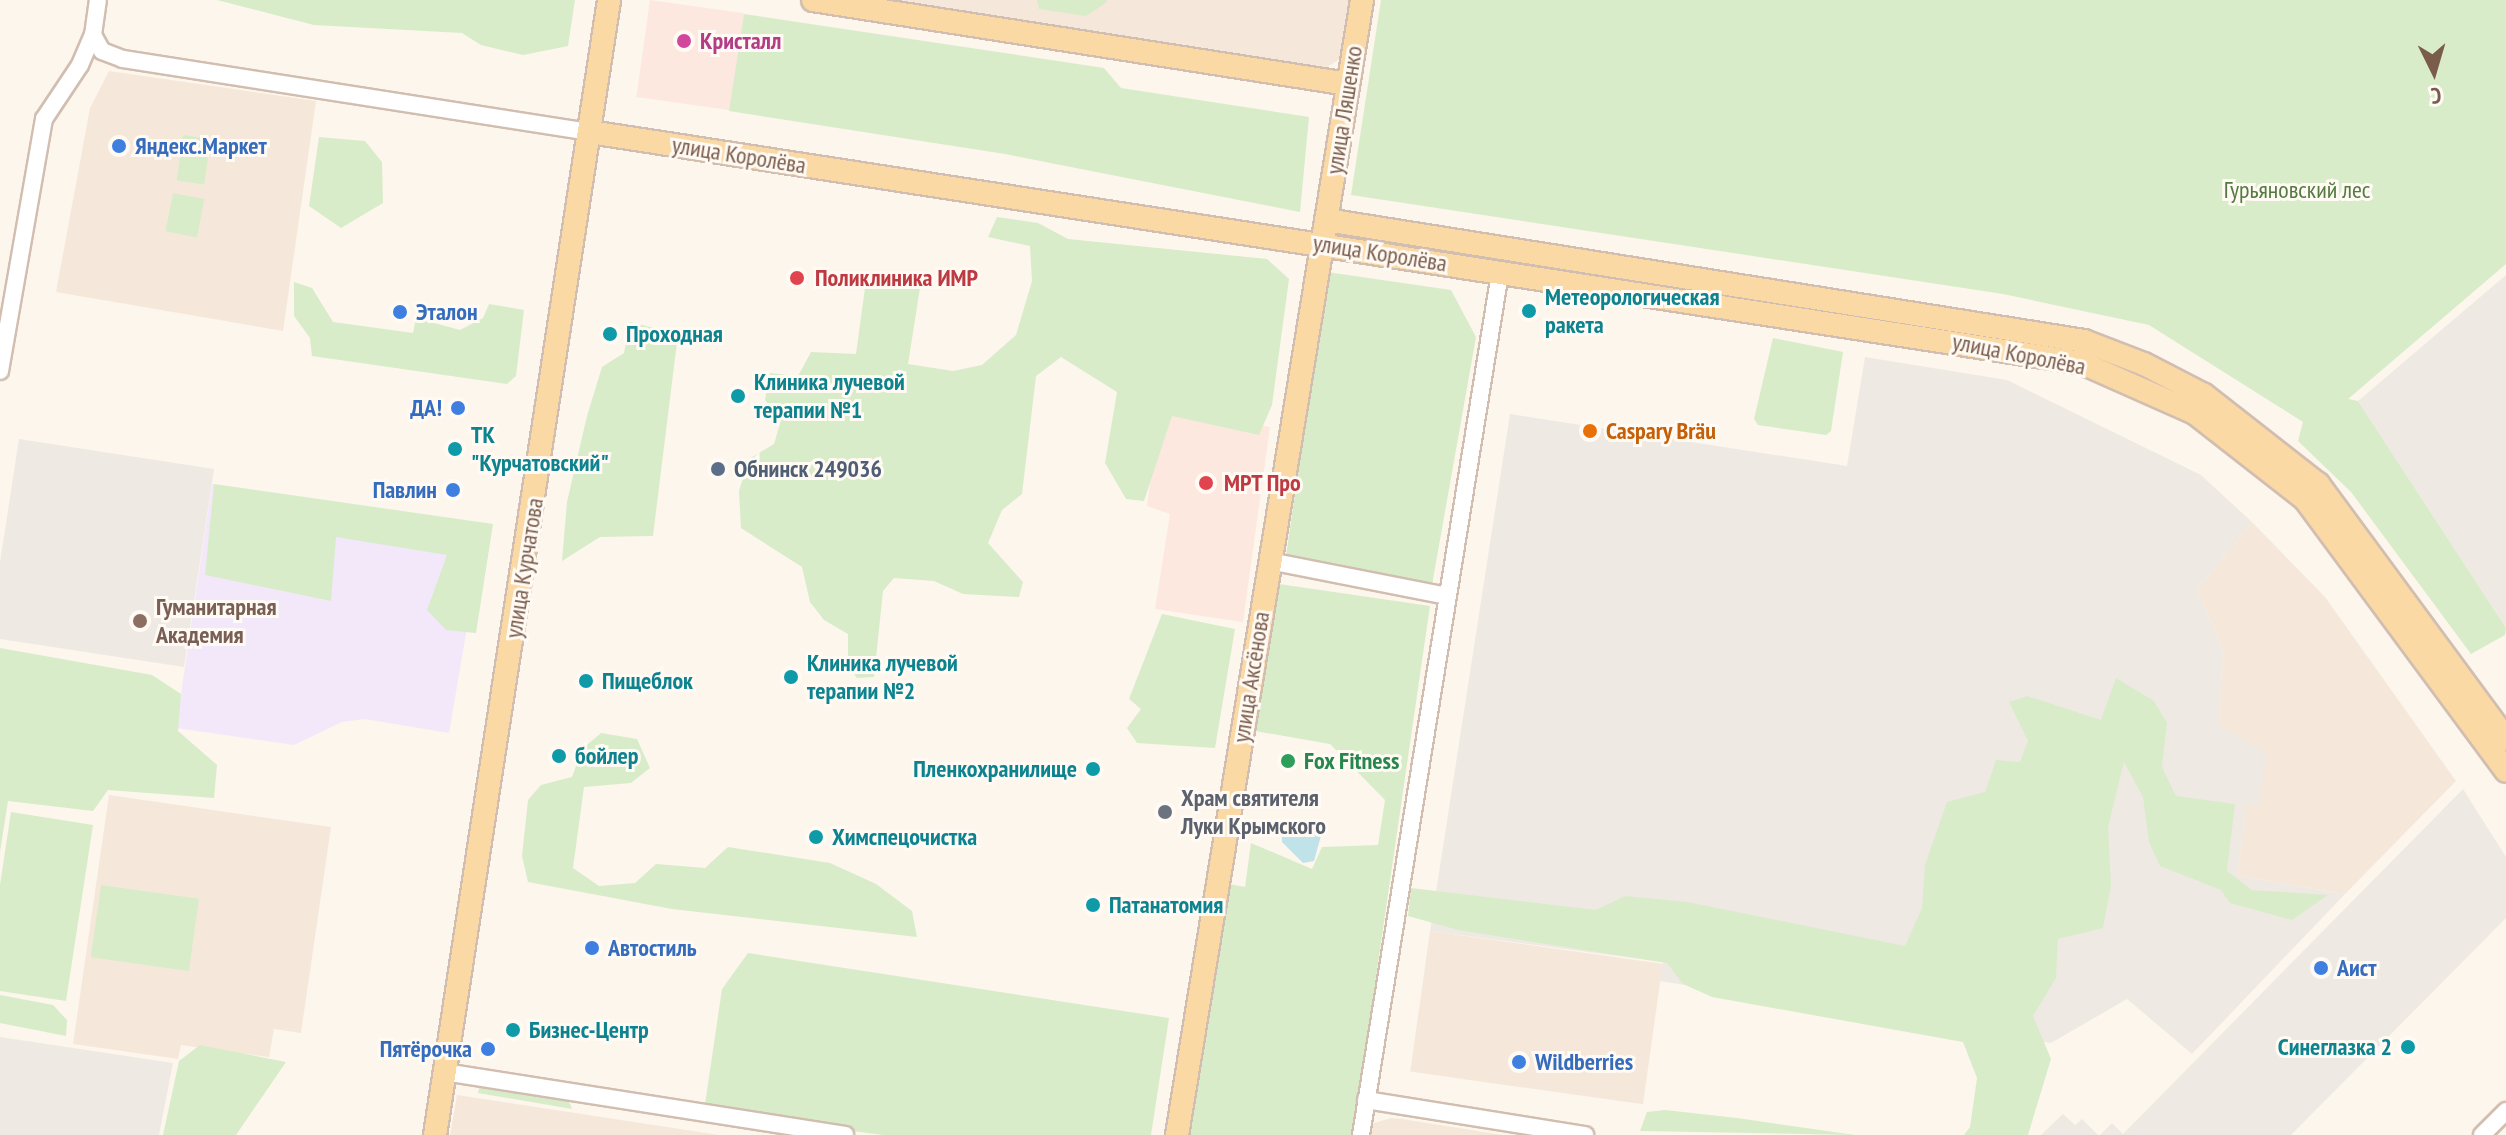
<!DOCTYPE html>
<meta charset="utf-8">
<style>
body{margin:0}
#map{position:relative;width:2506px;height:1135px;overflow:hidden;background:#fdf6ec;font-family:"PT Sans Narrow",sans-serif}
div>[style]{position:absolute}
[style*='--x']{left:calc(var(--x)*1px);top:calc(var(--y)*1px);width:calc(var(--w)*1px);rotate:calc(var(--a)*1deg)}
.residential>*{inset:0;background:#f5e8da;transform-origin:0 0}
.commercial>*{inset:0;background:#fde8e0;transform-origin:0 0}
.industrial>*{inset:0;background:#efe9e4}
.education>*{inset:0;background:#f3e8fa}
.green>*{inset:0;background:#d8ecc9;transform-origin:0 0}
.water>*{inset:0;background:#bfe3e8}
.roads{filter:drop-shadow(2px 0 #d1beb0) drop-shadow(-2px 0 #d1beb0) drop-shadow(0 2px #d1beb0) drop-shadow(0 -2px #d1beb0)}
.minor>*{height:16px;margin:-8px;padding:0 8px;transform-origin:8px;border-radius:8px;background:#fff}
.major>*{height:22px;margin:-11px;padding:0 11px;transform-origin:11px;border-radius:11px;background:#fbd9a5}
.dots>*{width:22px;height:22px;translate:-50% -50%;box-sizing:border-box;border:4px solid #fffaf3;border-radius:50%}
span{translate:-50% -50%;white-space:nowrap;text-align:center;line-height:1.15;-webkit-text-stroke:6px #fffaf3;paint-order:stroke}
.hotel-label{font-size:24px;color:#b23c85;font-weight:700}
.left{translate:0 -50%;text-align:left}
.street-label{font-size:24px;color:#7a5c4d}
.shop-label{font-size:24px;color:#366cbe;font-weight:700}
.right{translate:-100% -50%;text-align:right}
.park-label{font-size:24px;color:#537a41}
.health-label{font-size:24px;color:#be3a42;font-weight:700}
.culture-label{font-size:24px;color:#0d838f;font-weight:700}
.food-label{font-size:24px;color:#c56008;font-weight:700}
.service-label{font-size:24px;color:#4e5e75;font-weight:700}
.education-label{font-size:24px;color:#785e54;font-weight:700}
.leisure-label{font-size:24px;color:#27864d;font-weight:700}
.worship-label{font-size:24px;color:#5b616d;font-weight:700}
.north{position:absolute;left:2394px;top:32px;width:80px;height:80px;-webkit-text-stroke:6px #fffaf3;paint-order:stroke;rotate:175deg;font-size:22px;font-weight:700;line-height:32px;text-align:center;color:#7a5c4d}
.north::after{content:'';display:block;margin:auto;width:28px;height:36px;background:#7a5c4d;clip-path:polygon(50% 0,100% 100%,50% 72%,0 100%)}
</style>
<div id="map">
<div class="residential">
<i style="clip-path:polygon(862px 0,1349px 0,1340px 59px,1322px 70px)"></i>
<i style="clip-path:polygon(109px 71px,316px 101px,283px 331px,56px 292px,90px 108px)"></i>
<i style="clip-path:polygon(2252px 522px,2325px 597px,2456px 781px,2345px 894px,2237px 876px,2247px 803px,2259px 804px,2219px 724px,2223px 650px,2197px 590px)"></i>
<i style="clip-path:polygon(109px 795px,331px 827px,301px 1033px,274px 1029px,269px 1057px,181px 1045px,178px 1059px,73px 1044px)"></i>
<i style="left:1430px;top:931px;width:235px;height:142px;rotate:8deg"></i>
<i style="clip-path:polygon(457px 1095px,719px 1135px,450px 1135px)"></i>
<i style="clip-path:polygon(1391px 1118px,1402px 1119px,1503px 1135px,1367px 1135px,1371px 1124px)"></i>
</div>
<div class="commercial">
<i style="left:650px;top:0;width:95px;height:98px;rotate:8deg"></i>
<i style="clip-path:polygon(1159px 409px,1270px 427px,1243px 622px,1155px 609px,1170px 514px,1147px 506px)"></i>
</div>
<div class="industrial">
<i style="clip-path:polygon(2506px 275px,2506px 628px,2358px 401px)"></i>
<i style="clip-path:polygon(1865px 357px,2007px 380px,2201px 475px,2252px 522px,2197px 590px,2223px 650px,2219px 724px,2267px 754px,2259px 805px,2247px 804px,2237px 876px,2345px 894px,2192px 1054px,2127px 999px,2051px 1043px,1660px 981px,1663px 962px,1430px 931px,1510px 414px,1847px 466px)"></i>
<i style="clip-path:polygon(19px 439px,214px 469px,184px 667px,0 639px,0 562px)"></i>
<i style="clip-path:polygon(2463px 789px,2506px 857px,2506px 918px,2291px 1135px,2100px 1135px,2112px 1123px,2123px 1134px)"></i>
<i style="clip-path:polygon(0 1037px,173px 1063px,159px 1135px,0 1135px)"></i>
<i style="clip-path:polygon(2063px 1114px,2075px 1125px,2082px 1119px,2098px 1135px,2041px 1135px)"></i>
</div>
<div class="education">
<i style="clip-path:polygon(212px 484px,484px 529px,449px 733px,365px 719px,342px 722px,294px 745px,176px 728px)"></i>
</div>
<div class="green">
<i style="clip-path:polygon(217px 0,575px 0,568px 46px,523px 55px,481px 45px,462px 33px,314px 25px)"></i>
<i style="clip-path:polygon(1037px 0,1106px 0,1107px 2px,1086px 16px,1039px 9px)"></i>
<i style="clip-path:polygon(1381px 0,2506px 0,2506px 264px,2348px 399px,2358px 401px,2506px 628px,2505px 635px,2471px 654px,2351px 492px,2298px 441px,2303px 422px,2149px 325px,2003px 294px,1351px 195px)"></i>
<i style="clip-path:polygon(744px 14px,1104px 68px,1121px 88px,1309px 117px,1300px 212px,1005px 154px,729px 111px)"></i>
<i style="left:183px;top:135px;width:28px;height:46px;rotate:8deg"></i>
<i style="clip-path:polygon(319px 137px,365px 141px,382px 162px,383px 203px,341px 228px,309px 206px)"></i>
<i style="left:173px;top:193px;width:32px;height:39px;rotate:11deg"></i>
<i style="clip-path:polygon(997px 217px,1038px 223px,1068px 239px,1267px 259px,1289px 279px,1272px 405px,1259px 435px,1172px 416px,1144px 501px,1126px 499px,1105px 463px,1117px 392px,1061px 357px,1036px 376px,1022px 494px,1002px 510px,988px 543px,1023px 582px,1019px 597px,963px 594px,934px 581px,894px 578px,883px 591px,874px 677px,857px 678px,848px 666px,848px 634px,824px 620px,810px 602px,802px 567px,741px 528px,739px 491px,749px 459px,774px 444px,781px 420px,765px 400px,770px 373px,798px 376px,811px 352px,856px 354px,867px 273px,920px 288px,908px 364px,953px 371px,982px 365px,1016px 335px,1032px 281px,1030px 246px,988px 237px)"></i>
<i style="clip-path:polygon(1327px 272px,1451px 290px,1476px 337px,1432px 585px,1286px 556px)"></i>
<i style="clip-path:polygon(294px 282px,312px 288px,333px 322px,413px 333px,416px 318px,460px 330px,483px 318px,489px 304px,524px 310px,516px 376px,507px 384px,312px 356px,310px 338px,294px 316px)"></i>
<i style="clip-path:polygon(630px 322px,678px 334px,653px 536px,600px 537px,562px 561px,567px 502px,587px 416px,602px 367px,624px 353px)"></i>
<i style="clip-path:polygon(1773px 338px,1843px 352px,1831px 431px,1826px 435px,1758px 425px,1754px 419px)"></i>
<i style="clip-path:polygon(214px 484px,493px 524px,476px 633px,446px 630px,427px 610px,447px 555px,336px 537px,331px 601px,205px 575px)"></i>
<i style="clip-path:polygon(1279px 584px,1430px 606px,1353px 1135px,1189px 1135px,1229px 884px,1245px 887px,1251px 843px,1312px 869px,1322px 847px,1378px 845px,1385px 800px,1330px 744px,1255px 731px)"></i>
<i style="clip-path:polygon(1162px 614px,1235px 629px,1215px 748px,1137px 743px,1127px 728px,1141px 709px,1129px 699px)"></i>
<i style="clip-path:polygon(0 648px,152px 675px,181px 694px,178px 731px,217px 765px,214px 798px,108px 790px,93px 811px,8px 801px,0 852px)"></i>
<i style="clip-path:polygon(2116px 678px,2154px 701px,2167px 723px,2162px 767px,2176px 796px,2235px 804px,2227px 871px,2252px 890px,2328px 895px,2292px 920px,2230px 903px,2221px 890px,2160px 866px,2149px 842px,2143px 797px,2124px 762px,2108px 827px,2111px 886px,2103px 928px,2058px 939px,2056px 978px,2033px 1016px,2051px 1059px,2028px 1135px,1964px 1135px,1970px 1127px,1977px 1078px,1963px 1042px,1712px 997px,1683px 984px,1667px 963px,1458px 930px,1408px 916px,1411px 888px,1596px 910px,1625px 896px,1687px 902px,1905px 946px,1922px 908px,1925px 865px,1947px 802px,1985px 792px,1996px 760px,2020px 762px,2028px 741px,2009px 702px,2027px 696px,2101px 720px)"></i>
<i style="clip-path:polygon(601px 733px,637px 739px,650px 768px,631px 783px,584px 787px,573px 868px,599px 886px,635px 883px,656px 864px,705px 868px,728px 847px,830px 863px,876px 884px,912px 911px,917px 937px,672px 909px,528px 882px,522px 856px,528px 800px,541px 785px,572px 777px,582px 749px)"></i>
<i style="clip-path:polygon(11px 812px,93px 825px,66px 1001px,0 991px,0 885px)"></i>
<i style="left:101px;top:885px;width:99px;height:73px;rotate:8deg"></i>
<i style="clip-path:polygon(748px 953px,1169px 1018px,1151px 1135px,883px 1135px,704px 1111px,722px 989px)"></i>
<i style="clip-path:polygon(0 995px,53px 1005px,67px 1020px,66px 1036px,0 1023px)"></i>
<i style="clip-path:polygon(200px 1045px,286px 1062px,236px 1135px,163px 1135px,179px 1061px)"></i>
<i style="clip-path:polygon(480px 1083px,567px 1097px,572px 1109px,478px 1093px)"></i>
<i style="clip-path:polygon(1665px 1110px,1737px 1118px,1855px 1135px,1640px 1131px,1647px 1112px)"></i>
</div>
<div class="water">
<i style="clip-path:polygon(1295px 820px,1322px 832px,1314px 861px,1303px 863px,1282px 842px,1282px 827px)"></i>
</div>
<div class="roads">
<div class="minor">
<i style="--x:93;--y:35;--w:18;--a:61"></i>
<i style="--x:102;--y:51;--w:22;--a:21"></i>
<i style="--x:123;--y:59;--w:473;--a:8.9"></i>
<i style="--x:0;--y:371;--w:256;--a:-80.1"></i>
<i style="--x:44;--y:119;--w:65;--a:-56.3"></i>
<i style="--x:80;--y:65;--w:33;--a:-67"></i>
<i style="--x:93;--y:35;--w:35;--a:-82"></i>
<i style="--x:1269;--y:561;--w:182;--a:11.1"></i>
<i style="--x:444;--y:1072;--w:406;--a:8.9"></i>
<i style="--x:1366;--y:1100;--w:222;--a:9.1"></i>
<i style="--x:1361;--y:1135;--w:873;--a:-80.84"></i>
<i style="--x:2482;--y:1135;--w:34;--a:-45"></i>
</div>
<div class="major">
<i style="--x:813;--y:0;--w:542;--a:8.92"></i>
<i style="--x:590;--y:132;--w:1510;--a:8.8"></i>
<i style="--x:2082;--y:363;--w:124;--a:23.9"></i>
<i style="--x:2195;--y:413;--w:140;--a:38"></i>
<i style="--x:2305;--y:499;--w:338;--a:53.5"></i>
<i style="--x:1326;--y:220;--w:768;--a:9.07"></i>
<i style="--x:2084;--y:341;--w:64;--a:21"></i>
<i style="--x:2144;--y:364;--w:68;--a:27.3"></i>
<i style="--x:2204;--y:395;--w:145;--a:38"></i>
<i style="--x:2318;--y:484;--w:317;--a:53.6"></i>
<i style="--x:435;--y:1135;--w:1148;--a:-81.28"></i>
<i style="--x:1177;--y:1135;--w:1150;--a:-80.74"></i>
</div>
</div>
<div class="dots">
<i style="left:684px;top:41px;background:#d1479c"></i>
<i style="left:119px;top:146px;background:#3f7fe0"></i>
<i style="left:797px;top:278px;background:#e0444e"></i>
<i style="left:1529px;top:311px;background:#0f9aa8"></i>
<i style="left:400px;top:312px;background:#3f7fe0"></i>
<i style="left:610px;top:334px;background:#0f9aa8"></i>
<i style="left:738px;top:396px;background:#0f9aa8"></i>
<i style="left:458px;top:408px;background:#3f7fe0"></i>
<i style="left:1590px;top:431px;background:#e8710a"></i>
<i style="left:455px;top:449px;background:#0f9aa8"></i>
<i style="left:718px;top:469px;background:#5c6f8a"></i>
<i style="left:1206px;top:483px;background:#e0444e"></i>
<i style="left:453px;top:490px;background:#3f7fe0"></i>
<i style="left:140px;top:621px;background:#8d6e63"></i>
<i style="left:791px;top:677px;background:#0f9aa8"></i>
<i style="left:586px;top:681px;background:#0f9aa8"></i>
<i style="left:559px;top:756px;background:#0f9aa8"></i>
<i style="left:1288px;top:761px;background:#2e9e5b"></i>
<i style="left:1093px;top:769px;background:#0f9aa8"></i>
<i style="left:1165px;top:812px;background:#6b7280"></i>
<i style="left:816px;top:837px;background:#0f9aa8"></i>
<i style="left:1093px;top:905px;background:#0f9aa8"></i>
<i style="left:592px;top:948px;background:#3f7fe0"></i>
<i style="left:2321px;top:968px;background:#3f7fe0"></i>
<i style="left:513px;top:1030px;background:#0f9aa8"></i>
<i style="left:2408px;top:1047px;background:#0f9aa8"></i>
<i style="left:488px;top:1049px;background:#3f7fe0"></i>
<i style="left:1519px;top:1062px;background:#3f7fe0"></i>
</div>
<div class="hotel-label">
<span class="left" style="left:700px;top:41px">Кристалл</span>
</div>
<div class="street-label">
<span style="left:1344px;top:110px;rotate:-81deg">улица Ляшенко</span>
<span style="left:739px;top:155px;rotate:9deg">улица Королёва</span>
<span style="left:1380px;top:253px;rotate:9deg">улица Королёва</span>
<span style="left:2019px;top:354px;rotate:11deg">улица Королёва</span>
<span style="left:524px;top:568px;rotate:-81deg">улица Курчатова</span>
<span style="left:1251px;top:677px;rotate:-81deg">улица Аксёнова</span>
</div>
<div class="shop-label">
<span class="left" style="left:135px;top:146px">Яндекс.Маркет</span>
<span class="left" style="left:416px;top:312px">Эталон</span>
<span class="right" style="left:442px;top:408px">ДА!</span>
<span class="right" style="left:437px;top:490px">Павлин</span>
<span class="left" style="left:608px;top:948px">Автостиль</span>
<span class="left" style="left:2337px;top:968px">Аист</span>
<span class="right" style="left:472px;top:1049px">Пятёрочка</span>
<span class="left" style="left:1535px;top:1062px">Wildberries</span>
</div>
<div class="park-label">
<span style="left:2297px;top:190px">Гурьяновский лес</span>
</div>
<div class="health-label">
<span class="left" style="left:815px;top:278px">Поликлиника ИМР</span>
<span class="left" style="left:1224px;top:483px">МРТ Про</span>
</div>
<div class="culture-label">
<span class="left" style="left:1545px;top:311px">Метеорологическая<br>ракета</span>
<span class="left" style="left:626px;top:334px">Проходная</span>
<span class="left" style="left:754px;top:396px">Клиника лучевой<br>терапии №1</span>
<span class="left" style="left:471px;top:449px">ТК<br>"Курчатовский"</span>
<span class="left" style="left:807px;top:677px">Клиника лучевой<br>терапии №2</span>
<span class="left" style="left:602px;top:681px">Пищеблок</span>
<span class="left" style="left:575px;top:756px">бойлер</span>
<span class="right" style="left:1077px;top:769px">Пленкохранилище</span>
<span class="left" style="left:832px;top:837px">Химспецочистка</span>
<span class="left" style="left:1109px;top:905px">Патанатомия</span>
<span class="left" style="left:529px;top:1030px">Бизнес-Центр</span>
<span class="right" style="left:2392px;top:1047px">Синеглазка 2</span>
</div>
<div class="food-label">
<span class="left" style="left:1606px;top:431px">Caspary Bräu</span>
</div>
<div class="service-label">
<span class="left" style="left:734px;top:469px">Обнинск 249036</span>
</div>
<div class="education-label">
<span class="left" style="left:156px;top:621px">Гуманитарная<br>Академия</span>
</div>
<div class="leisure-label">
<span class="left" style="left:1304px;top:761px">Fox Fitness</span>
</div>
<div class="worship-label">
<span class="left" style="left:1181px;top:812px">Храм святителя<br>Луки Крымского</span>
</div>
<div class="north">С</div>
</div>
